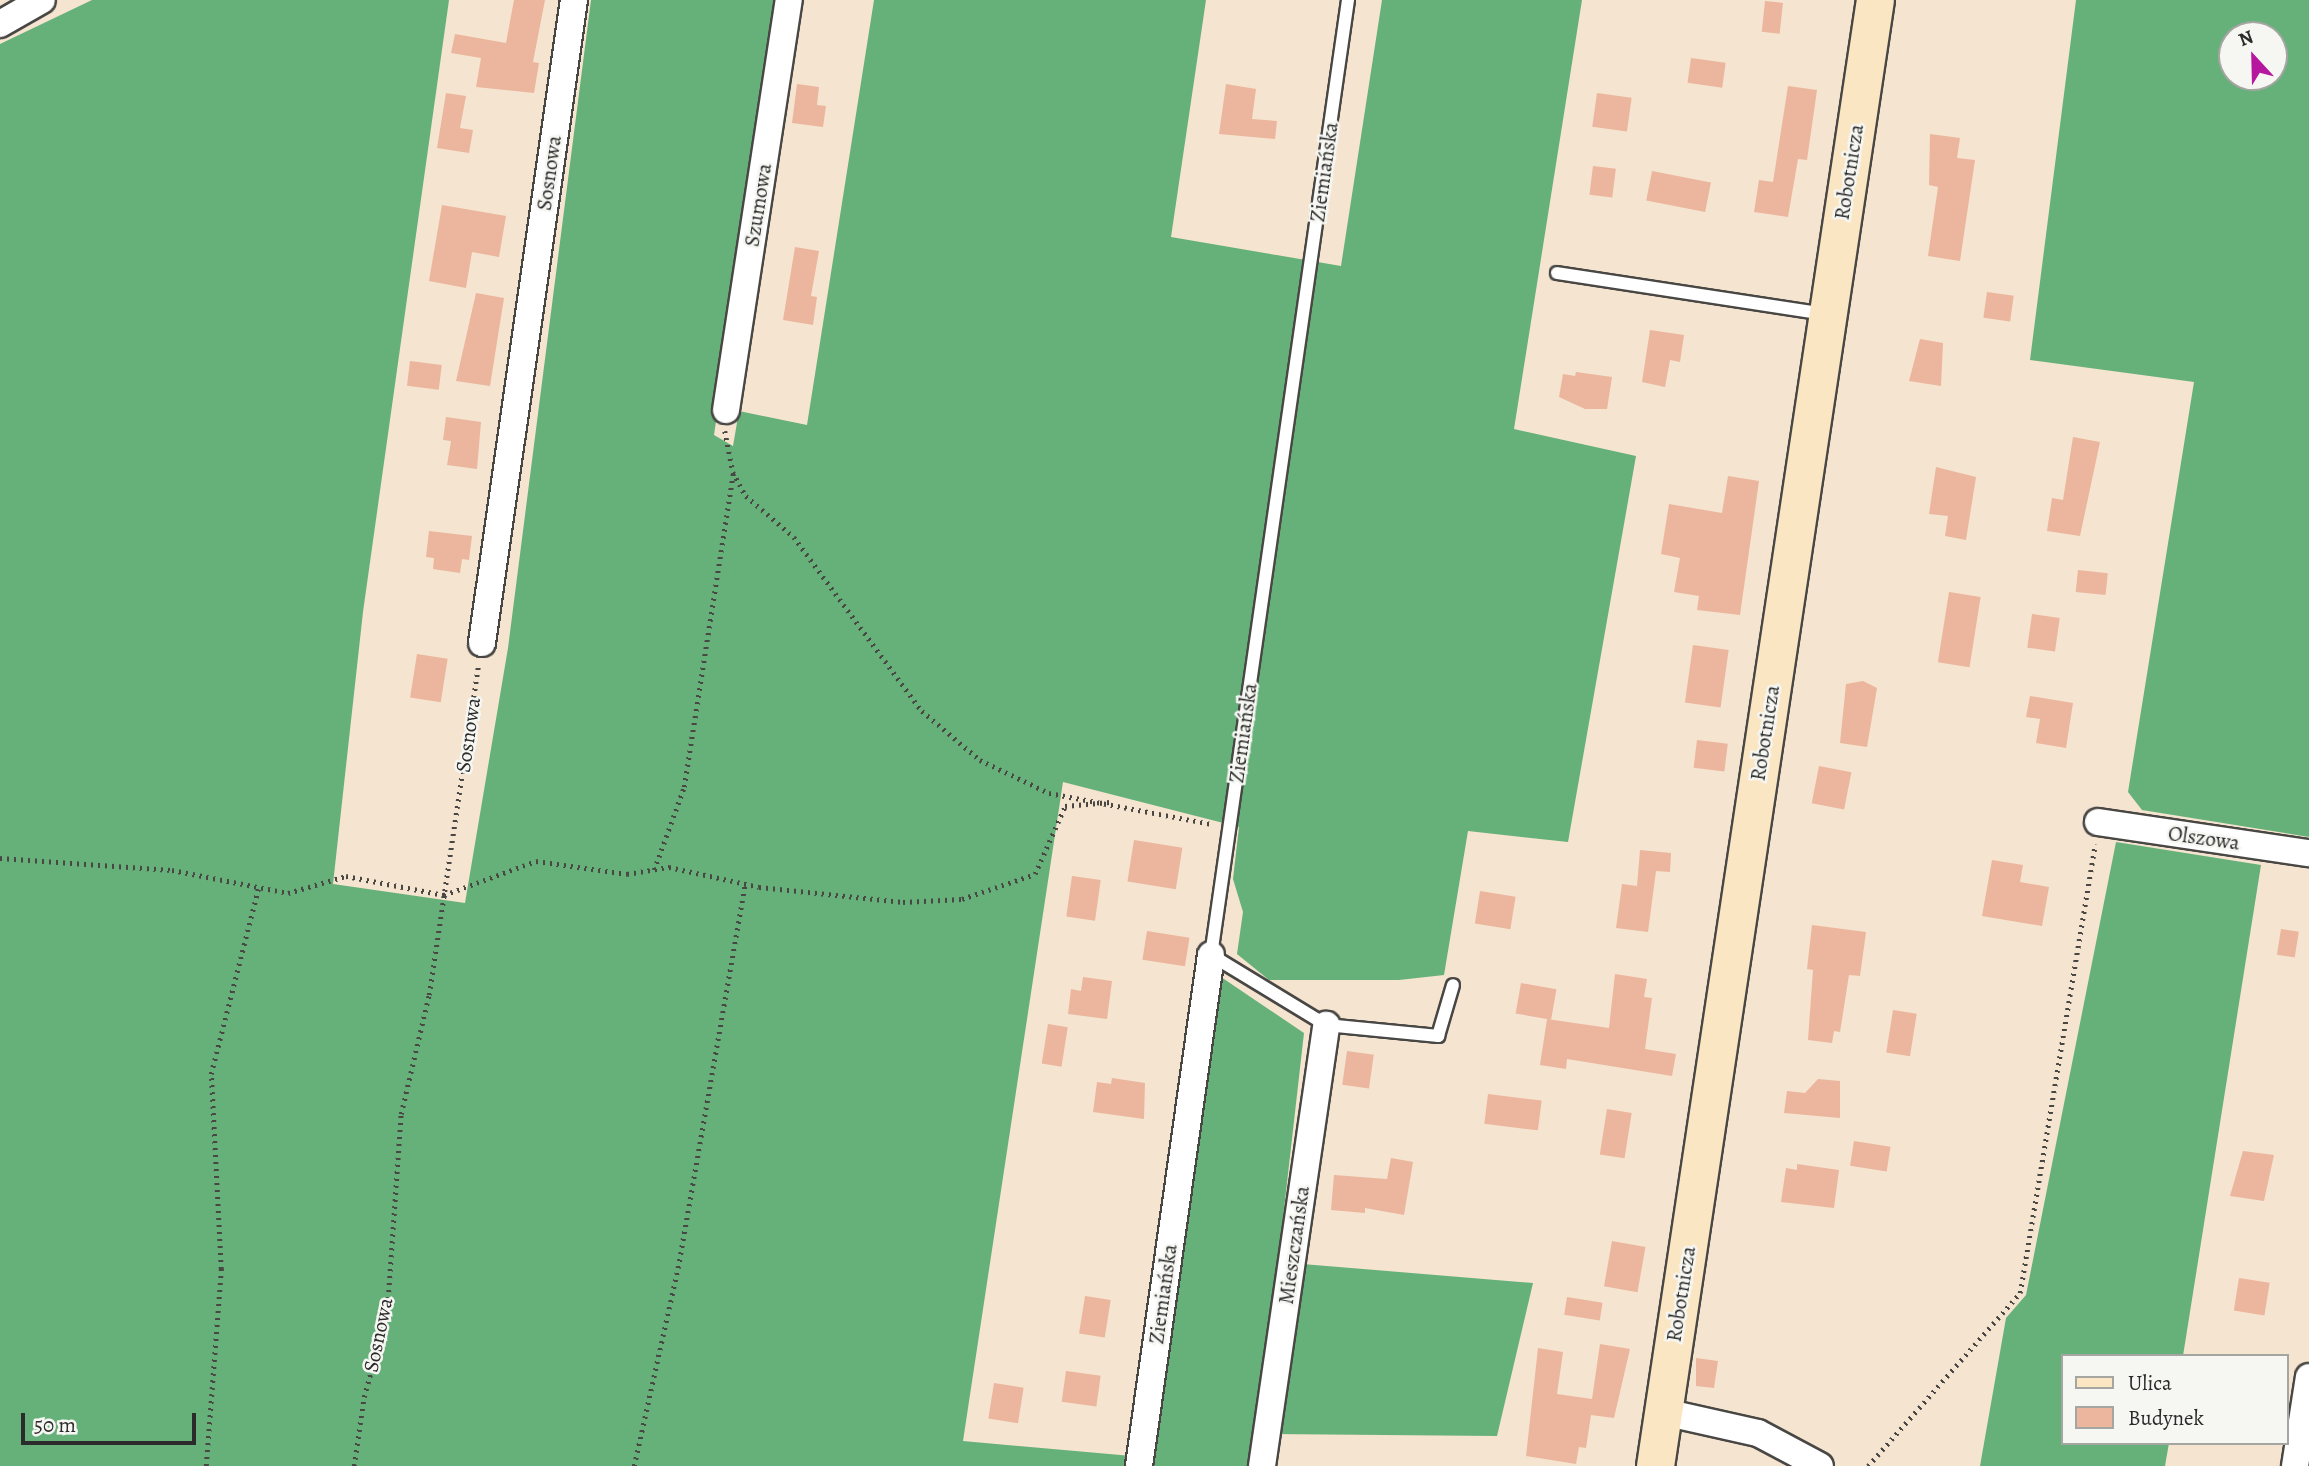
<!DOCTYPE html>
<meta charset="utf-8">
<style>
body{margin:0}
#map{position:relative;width:2309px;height:1466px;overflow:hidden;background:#f5e4d0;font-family:Alegreya,serif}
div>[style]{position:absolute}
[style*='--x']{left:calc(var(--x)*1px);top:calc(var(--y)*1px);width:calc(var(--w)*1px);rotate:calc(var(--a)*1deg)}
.forest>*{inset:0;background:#66b17a}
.building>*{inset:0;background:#ebb69d;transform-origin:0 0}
.path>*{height:4.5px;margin-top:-2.25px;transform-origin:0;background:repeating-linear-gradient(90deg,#494744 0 2px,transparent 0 7px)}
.roads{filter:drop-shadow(2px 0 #494744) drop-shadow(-2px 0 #494744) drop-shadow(0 2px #494744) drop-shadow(0 -2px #494744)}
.lane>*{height:12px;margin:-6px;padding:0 6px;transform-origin:6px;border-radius:6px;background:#fff}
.street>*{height:26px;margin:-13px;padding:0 13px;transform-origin:13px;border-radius:13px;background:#fff}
.secondary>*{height:37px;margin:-18.5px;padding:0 18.5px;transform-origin:18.5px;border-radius:18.5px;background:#fbe6c4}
span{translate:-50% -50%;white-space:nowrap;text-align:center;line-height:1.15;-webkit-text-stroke:5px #f6f6f2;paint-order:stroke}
.street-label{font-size:21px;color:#2b2b2b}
.legend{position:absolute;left:2061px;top:1354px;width:228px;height:91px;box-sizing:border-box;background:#f6f6f2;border:2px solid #a5a5a2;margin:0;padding:9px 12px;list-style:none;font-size:21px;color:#2b2b2b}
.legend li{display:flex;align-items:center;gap:14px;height:35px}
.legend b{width:35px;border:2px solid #a5a5a2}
.north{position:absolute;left:2218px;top:21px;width:70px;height:70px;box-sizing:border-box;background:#f6f6f2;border:2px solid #a5a5a2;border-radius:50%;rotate:338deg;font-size:19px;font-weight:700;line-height:28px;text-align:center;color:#2b2b2b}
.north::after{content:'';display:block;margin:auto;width:24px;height:32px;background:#b5179e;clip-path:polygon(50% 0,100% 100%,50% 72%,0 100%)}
.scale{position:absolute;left:21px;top:1413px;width:175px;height:32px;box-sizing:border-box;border:4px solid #2b2b2b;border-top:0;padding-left:9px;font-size:21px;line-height:24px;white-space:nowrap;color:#2b2b2b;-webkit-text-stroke:5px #f6f6f2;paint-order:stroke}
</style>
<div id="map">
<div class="forest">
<i style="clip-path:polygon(92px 0,449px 0,363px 612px,333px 884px,465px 903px,508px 648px,591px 0,779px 0,714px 435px,733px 446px,739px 411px,807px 425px,874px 0,1206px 0,1171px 237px,1341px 266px,1382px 0,1582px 0,1514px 429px,1636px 456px,1568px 842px,1468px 831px,1444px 975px,1399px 980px,1269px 980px,1237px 954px,1243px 912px,1233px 879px,1239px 827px,1063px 782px,963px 1441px,1143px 1457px,1221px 977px,1304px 1033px,1278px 1262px,1533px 1283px,1497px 1436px,1255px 1434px,1250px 1466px,0 1466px,0 44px)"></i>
<i style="clip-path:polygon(evenodd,2076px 0,2309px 0,2309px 837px,2142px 810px,2128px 792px,2194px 382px,2030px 360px,2076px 0,2232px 35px,2274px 35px,2274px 77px,2232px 77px,2232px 35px)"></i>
<i style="clip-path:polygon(2116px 842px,2261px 865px,2183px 1356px,2062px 1356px,2062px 1443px,2169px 1443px,2165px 1466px,1980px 1466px,2006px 1318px,2026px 1295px)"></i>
</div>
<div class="building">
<i style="clip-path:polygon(514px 0,545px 0,533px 62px,539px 63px,534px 93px,476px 87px,481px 58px,451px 53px,455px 34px,506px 43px)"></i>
<i style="left:1765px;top:1px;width:18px;height:31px;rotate:6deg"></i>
<i style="left:1691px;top:58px;width:35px;height:25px;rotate:8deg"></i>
<i style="clip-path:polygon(797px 84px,819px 87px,817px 105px,826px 106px,823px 127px,792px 123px)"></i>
<i style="clip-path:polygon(1226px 84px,1256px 89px,1252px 119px,1277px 121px,1275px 139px,1219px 134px)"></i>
<i style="clip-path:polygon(1788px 86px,1817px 90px,1807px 160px,1798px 159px,1788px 217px,1754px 212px,1759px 180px,1773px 182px)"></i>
<i style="clip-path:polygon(446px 93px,466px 96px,460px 128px,473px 130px,469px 153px,437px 148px)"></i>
<i style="left:1597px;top:93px;width:35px;height:34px;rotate:8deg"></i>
<i style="clip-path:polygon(1930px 134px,1960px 138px,1957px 158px,1975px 160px,1960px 261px,1928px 256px,1938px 187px,1929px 185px)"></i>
<i style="left:1593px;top:166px;width:23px;height:29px;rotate:7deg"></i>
<i style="left:1652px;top:171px;width:60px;height:30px;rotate:11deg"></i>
<i style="clip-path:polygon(442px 205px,506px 216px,499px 257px,472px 252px,466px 288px,429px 281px)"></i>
<i style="clip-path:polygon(795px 247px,819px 251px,811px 296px,817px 297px,813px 325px,783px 320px)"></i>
<i style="left:1987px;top:292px;width:27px;height:26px;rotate:8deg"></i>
<i style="clip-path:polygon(476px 293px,504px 298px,490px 386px,456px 381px)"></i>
<i style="clip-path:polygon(1650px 330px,1684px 335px,1680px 362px,1670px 360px,1665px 387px,1642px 382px)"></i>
<i style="clip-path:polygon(1920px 339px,1943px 343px,1941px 386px,1909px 381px)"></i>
<i style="left:410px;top:361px;width:32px;height:25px;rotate:7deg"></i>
<i style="clip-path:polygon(1576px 372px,1612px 377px,1607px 409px,1585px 409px,1559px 397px,1563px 374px,1575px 376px)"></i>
<i style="clip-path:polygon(446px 417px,481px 422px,477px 469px,447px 465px,451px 441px,443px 440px)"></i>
<i style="clip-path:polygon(2073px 437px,2100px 442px,2080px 536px,2047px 531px,2052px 498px,2063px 500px)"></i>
<i style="clip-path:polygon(1936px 467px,1976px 477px,1966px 540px,1945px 536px,1948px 516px,1929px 514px)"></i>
<i style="clip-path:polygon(1728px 476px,1759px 481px,1740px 615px,1697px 610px,1699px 596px,1674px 592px,1680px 558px,1661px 554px,1669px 504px,1722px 513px)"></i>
<i style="clip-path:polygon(429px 531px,472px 536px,469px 560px,462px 559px,460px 573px,433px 569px,434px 558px,426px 557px)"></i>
<i style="left:2078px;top:570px;width:30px;height:22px;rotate:6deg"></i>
<i style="left:1949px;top:592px;width:32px;height:71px;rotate:9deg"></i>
<i style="left:2032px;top:614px;width:28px;height:34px;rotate:8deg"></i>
<i style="left:1693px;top:645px;width:36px;height:58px;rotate:8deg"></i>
<i style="left:417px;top:654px;width:31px;height:44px;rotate:9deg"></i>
<i style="clip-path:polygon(1863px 681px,1877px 688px,1867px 747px,1840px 743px,1846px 684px)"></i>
<i style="clip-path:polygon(2030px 696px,2073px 703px,2066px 748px,2036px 743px,2040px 719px,2026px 717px)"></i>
<i style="left:1697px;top:740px;width:31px;height:28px;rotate:7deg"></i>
<i style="left:1819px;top:766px;width:33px;height:38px;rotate:11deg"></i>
<i style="left:1134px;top:840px;width:49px;height:42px;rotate:9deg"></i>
<i style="clip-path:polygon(1640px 850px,1671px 853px,1670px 872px,1656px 871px,1648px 932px,1616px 928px,1622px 884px,1637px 886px)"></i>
<i style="clip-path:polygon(1992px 860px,2023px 865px,2020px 882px,2049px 887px,2042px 926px,1982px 916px)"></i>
<i style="left:1072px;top:876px;width:29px;height:41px;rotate:8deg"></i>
<i style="left:1480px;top:891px;width:36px;height:33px;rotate:9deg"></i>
<i style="clip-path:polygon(1812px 925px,1866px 932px,1860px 976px,1849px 975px,1840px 1032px,1834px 1031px,1832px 1043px,1808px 1040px,1813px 970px,1807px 969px)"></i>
<i style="left:2281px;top:929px;width:18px;height:26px;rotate:9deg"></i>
<i style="left:1147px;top:931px;width:43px;height:29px;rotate:9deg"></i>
<i style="clip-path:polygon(1615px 974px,1647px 979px,1644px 997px,1652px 998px,1645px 1049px,1676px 1054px,1672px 1076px,1567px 1059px,1566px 1069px,1540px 1065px,1547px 1019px,1609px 1028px)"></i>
<i style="clip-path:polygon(1083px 977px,1112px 981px,1107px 1019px,1068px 1014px,1071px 989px,1081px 991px)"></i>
<i style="left:1521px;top:983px;width:36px;height:31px;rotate:10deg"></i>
<i style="left:1893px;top:1010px;width:24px;height:43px;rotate:9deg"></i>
<i style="left:1048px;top:1024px;width:20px;height:40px;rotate:9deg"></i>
<i style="left:1347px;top:1051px;width:27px;height:34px;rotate:8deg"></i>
<i style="clip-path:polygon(1112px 1078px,1145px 1083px,1144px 1119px,1093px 1112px,1097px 1082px,1111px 1084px)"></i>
<i style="clip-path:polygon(1818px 1079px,1840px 1081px,1840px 1118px,1784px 1113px,1787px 1091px,1805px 1093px)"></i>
<i style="left:1488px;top:1094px;width:54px;height:30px;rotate:7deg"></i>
<i style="left:1607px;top:1109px;width:25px;height:46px;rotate:9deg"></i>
<i style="left:1854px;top:1141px;width:37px;height:25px;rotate:9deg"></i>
<i style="clip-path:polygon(2243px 1151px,2274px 1155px,2264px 1201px,2230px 1196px)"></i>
<i style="clip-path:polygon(1391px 1158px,1413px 1162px,1404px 1215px,1365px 1208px,1365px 1213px,1331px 1210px,1334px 1175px,1387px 1179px)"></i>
<i style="clip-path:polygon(1797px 1164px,1839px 1170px,1834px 1208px,1781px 1202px,1786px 1168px,1797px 1170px)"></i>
<i style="left:1612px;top:1241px;width:34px;height:46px;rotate:10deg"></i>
<i style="left:2239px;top:1278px;width:31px;height:33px;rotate:9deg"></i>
<i style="left:1085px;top:1296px;width:26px;height:38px;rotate:9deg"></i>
<i style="left:1567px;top:1297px;width:36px;height:18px;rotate:9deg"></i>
<i style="clip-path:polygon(1600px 1344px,1630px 1349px,1614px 1418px,1591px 1415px,1586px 1448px,1579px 1447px,1576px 1464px,1526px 1456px,1538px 1348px,1563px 1352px,1557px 1394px,1592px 1399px)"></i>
<i style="clip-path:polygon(1696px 1358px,1718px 1361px,1714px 1388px,1696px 1386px)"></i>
<i style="left:1066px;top:1371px;width:35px;height:31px;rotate:8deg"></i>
<i style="left:994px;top:1383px;width:30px;height:36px;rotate:9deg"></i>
</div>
<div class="path">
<i style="--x:725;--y:431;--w:42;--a:79"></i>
<i style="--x:733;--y:472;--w:27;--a:62"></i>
<i style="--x:746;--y:496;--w:63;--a:40.5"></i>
<i style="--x:794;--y:537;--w:216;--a:53.7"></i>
<i style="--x:922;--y:711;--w:76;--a:40.2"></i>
<i style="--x:980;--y:760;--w:76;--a:25.6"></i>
<i style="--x:1049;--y:793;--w:166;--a:10.8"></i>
<i style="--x:0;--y:858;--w:172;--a:4"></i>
<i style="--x:172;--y:870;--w:118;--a:11.2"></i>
<i style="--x:288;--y:893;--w:60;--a:-16.3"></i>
<i style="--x:346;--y:876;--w:100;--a:11"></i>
<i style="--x:444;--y:895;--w:98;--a:-20.3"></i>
<i style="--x:536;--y:861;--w:92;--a:8.1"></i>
<i style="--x:627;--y:874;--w:43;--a:-9.5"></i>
<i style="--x:669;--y:867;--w:92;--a:12.5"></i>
<i style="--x:759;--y:887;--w:145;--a:5.9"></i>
<i style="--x:903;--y:902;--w:59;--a:-2.9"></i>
<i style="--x:962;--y:899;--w:77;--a:-18.9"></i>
<i style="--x:1035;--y:874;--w:74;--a:-66.2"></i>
<i style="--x:1065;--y:806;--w:45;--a:-5.1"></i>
<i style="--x:654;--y:870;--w:88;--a:-70.1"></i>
<i style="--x:684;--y:787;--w:318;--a:-81.1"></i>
<i style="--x:206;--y:1466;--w:198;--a:-85.6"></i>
<i style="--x:221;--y:1269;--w:195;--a:-92.9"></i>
<i style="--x:211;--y:1074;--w:191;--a:-75.7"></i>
<i style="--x:354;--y:1466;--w:70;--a:-81.8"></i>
<i style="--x:364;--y:1397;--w:87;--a:-74.7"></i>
<i style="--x:387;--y:1313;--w:199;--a:-86"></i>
<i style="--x:401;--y:1114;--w:122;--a:-76.8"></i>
<i style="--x:429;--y:995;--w:333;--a:-81.5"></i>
<i style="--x:634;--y:1466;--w:203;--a:-77.5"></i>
<i style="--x:678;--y:1268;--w:390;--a:-80.1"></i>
<i style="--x:1868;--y:1466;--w:230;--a:-48.7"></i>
<i style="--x:2020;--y:1293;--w:455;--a:-80.5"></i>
</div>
<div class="roads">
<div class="lane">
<i style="--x:1348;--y:0;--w:965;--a:98.16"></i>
<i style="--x:1211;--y:955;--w:135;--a:31.3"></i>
<i style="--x:1326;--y:1025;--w:113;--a:5.6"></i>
<i style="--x:1438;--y:1036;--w:53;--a:-73.6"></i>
<i style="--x:1557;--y:273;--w:270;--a:8.7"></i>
</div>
<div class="street">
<i style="--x:0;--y:24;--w:48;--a:-29.7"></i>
<i style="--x:726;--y:410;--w:415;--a:-81.3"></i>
<i style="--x:482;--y:643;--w:650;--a:-81.86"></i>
<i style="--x:2098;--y:822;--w:213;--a:8.4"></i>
<i style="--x:1664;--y:1412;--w:96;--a:12.6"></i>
<i style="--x:1758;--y:1433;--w:70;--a:28"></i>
<i style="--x:1139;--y:1466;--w:516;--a:-81.98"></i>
<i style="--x:1262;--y:1466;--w:446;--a:-81.7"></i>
<i style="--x:2295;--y:1466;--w:90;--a:-81.1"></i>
</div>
<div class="secondary">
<i style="--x:1655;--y:1466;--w:1482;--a:-81.47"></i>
</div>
</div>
<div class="street-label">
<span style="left:1324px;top:172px;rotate:-82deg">Ziemiańska</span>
<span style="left:1849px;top:172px;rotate:-81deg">Robotnicza</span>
<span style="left:549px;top:173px;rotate:-82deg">Sosnowa</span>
<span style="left:758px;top:205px;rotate:-81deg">Szumowa</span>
<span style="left:1243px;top:733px;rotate:-82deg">Ziemiańska</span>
<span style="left:1765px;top:733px;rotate:-81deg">Robotnicza</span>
<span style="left:468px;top:735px;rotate:-82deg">Sosnowa</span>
<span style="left:2204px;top:838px;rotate:8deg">Olszowa</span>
<span style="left:1294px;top:1245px;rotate:-82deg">Mieszczańska</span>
<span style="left:1163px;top:1294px;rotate:-82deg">Ziemiańska</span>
<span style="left:1681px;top:1294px;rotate:-81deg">Robotnicza</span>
<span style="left:378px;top:1335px;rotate:-78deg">Sosnowa</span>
</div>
<ul class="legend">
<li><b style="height:9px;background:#fbe6c4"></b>Ulica</li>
<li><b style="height:19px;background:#ebb69d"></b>Budynek</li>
</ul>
<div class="north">N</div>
<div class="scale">50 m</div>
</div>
